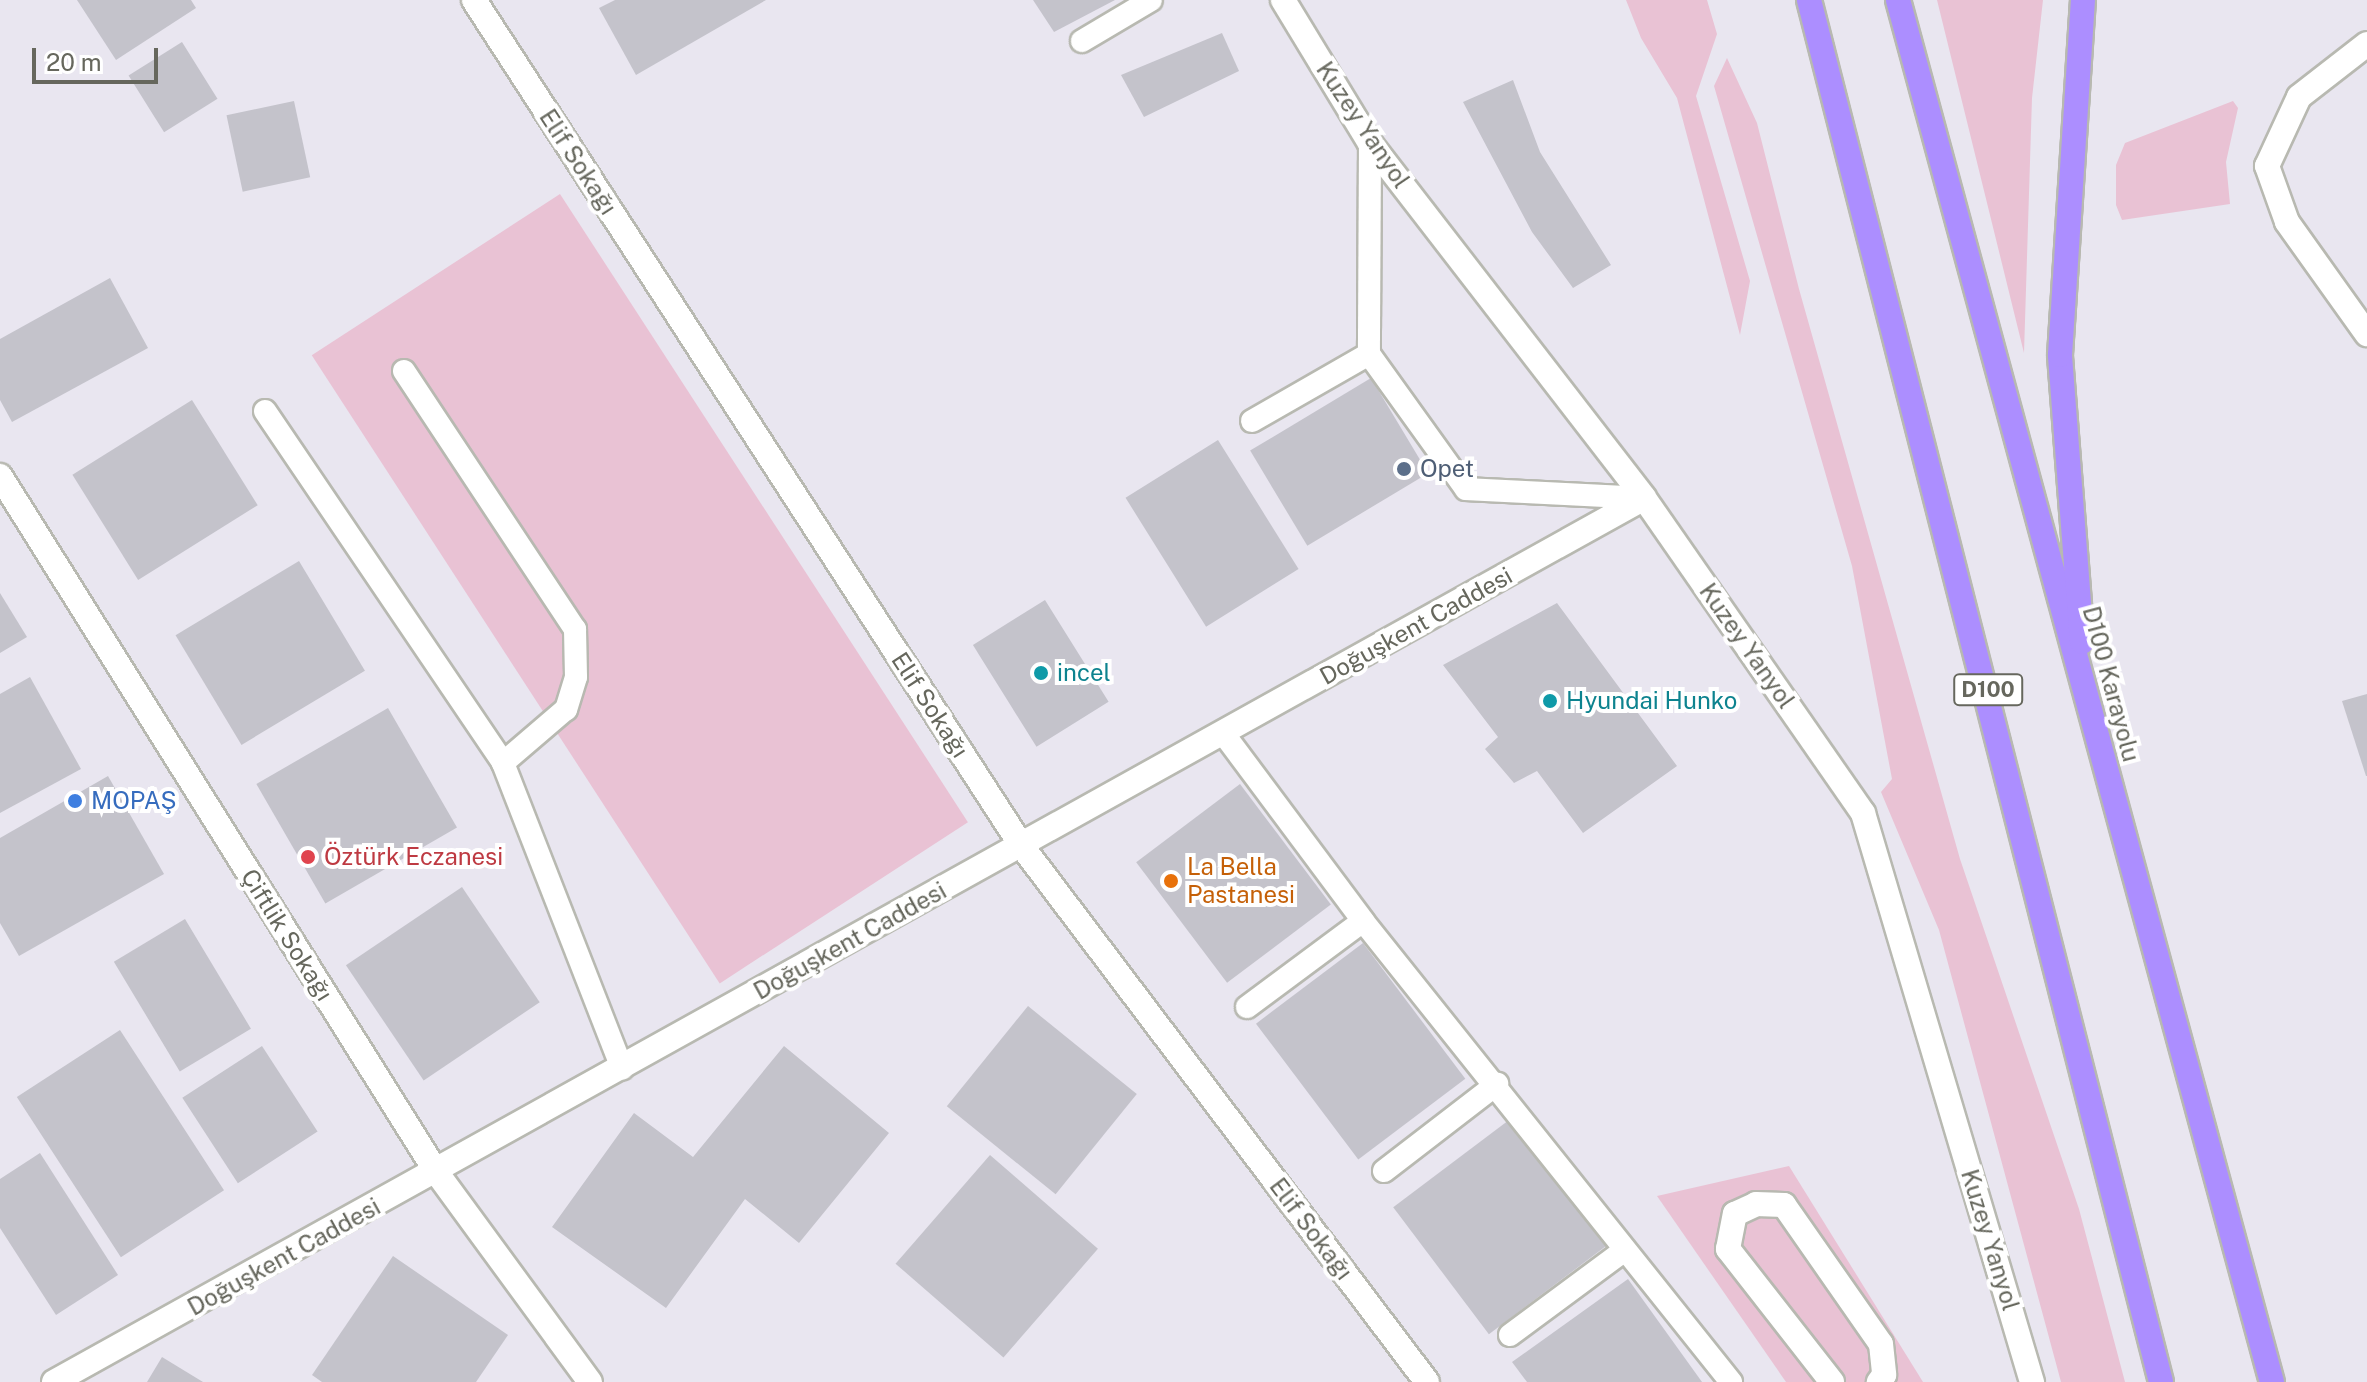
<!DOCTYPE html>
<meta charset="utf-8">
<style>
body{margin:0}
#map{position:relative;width:2367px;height:1382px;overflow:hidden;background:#e9e6f0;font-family:"Public Sans",sans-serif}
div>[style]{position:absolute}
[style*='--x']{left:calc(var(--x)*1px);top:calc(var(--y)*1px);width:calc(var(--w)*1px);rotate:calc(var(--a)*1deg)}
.green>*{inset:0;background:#e9c2d4;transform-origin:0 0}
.building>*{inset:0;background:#c4c3cb;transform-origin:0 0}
.roads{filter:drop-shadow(2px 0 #b8b9b1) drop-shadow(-2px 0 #b8b9b1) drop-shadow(0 2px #b8b9b1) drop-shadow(0 -2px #b8b9b1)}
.lane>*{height:22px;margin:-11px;padding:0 11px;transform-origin:11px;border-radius:11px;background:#fff}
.street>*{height:24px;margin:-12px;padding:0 12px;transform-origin:12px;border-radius:12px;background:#fff}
.secondary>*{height:24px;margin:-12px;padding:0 12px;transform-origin:12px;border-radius:12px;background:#fff}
.highway>*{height:24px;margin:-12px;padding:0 12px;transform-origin:12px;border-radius:12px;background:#ac8eff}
.dots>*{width:22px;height:22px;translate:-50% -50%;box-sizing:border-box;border:4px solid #fff;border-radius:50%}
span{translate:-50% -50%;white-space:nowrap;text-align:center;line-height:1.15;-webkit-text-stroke:8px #fff;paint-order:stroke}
.shield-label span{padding:2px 6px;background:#fff;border:2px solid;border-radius:6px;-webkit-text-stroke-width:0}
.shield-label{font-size:22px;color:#66675d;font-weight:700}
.street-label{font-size:24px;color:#66675d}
.service-label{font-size:24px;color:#4e5e75}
.left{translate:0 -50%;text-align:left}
.culture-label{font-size:24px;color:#0d838f}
.shop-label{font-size:24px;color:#366cbe}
.health-label{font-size:24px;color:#be3a42}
.food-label{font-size:24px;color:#c56008}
.scale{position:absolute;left:32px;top:48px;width:126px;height:36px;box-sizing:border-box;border:4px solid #66675d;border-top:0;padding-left:10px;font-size:24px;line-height:28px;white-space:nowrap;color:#66675d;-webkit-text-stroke:6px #fff;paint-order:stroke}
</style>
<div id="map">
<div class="green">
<i style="clip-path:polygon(1626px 0,1707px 0,1717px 34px,1696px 96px,1750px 281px,1740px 335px,1677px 98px,1641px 38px)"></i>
<i style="clip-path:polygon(1937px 0,2043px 0,2032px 98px,2024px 353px)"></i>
<i style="clip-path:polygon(1727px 58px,1757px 123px,1799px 289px,1960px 859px,2079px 1209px,2125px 1382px,2061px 1382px,1939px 930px,1881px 792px,1892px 779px,1852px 566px,1714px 86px)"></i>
<i style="clip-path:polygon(2233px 101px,2238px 108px,2226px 162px,2230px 204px,2122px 220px,2116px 205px,2116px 165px,2125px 143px)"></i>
<i style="left:560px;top:194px;width:749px;height:296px;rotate:57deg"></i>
<i style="clip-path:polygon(1789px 1166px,1923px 1382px,1786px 1382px,1657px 1196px)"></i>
</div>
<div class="building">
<i style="clip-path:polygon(77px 0,191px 0,196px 8px,116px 60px)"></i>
<i style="clip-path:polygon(615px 0,766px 0,636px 75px,599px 8px)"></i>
<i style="clip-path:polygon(1033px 0,1115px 0,1054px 32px)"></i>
<i style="clip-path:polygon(1222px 33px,1239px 71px,1144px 117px,1121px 75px)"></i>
<i style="left:182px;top:42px;width:67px;height:63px;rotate:58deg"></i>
<i style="clip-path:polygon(1513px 80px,1540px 152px,1611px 265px,1573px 288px,1532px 232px,1463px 102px)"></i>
<i style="left:294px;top:101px;width:78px;height:69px;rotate:78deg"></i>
<i style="clip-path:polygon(110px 278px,148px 348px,12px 422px,0 400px,0 339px)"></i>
<i style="left:1371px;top:378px;width:111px;height:141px;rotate:59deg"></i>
<i style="left:192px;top:400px;width:124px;height:141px;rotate:58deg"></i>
<i style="left:1218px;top:440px;width:152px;height:109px;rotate:58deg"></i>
<i style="left:299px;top:561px;width:128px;height:144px;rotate:59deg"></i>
<i style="clip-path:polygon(0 593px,27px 637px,0 653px)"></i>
<i style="left:1045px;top:600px;width:120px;height:85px;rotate:58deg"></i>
<i style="clip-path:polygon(1557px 603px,1677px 766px,1583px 833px,1537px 771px,1514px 783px,1485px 749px,1498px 737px,1443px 665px)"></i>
<i style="clip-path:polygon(30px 677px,81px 769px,0 813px,0 694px)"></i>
<i style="clip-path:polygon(2367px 694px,2367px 776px,2366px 776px,2342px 701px)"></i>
<i style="left:388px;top:708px;width:138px;height:152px;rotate:60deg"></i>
<i style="clip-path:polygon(108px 776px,164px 874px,19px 956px,0 923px,0 838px)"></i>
<i style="left:1240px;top:784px;width:151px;height:130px;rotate:53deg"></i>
<i style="left:462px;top:887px;width:139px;height:140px;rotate:56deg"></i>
<i style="left:185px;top:919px;width:128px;height:83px;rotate:59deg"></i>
<i style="left:1363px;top:943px;width:170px;height:134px;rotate:53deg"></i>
<i style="left:1028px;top:1006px;width:140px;height:129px;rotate:39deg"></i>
<i style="left:120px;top:1030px;width:191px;height:123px;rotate:57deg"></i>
<i style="left:262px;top:1046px;width:102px;height:95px;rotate:57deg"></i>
<i style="clip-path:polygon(784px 1046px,889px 1133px,799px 1243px,745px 1199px,666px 1308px,552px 1227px,634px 1113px,693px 1157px)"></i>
<i style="left:1513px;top:1117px;width:159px;height:150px;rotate:53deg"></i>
<i style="clip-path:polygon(40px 1153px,118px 1275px,56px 1315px,0 1228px,0 1179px)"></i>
<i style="left:990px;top:1155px;width:143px;height:144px;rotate:41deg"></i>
<i style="clip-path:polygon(393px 1256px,508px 1335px,476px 1382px,322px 1382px,312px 1375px)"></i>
<i style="clip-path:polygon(1628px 1279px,1702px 1382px,1527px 1382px,1512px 1362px)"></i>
<i style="clip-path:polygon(162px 1357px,203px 1382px,147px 1382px)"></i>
</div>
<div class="roads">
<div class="lane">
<i style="--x:1082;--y:41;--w:80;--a:-30.7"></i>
<i style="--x:1370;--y:143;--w:211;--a:90.3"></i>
<i style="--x:1369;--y:354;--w:166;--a:54.3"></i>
<i style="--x:1466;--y:489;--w:178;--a:2.9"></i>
<i style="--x:404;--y:371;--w:310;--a:56.5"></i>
<i style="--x:575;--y:629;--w:48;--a:88.8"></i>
<i style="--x:576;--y:677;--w:34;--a:107"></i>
<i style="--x:566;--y:709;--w:83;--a:139.4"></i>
<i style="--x:265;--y:411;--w:425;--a:55.9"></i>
<i style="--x:503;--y:763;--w:328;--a:68.7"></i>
<i style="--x:1252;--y:421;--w:135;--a:-29.8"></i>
<i style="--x:1223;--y:733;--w:234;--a:53.3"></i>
<i style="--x:1363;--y:921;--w:590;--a:51.4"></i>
<i style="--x:1247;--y:1007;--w:144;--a:-36.6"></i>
<i style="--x:1384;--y:1171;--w:143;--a:-37.6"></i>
<i style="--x:1510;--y:1335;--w:143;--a:-36.5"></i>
</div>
<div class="street">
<i style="--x:474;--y:0;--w:1007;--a:57.08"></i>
<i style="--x:1021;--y:845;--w:673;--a:52.91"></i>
<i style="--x:2367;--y:44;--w:86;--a:142.1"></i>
<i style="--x:2299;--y:97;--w:76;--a:114.9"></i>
<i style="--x:2267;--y:166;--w:59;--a:70.3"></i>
<i style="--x:2287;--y:222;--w:138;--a:54.5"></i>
<i style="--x:0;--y:476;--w:823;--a:57.91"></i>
<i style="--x:437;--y:1173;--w:259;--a:53.8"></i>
<i style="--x:54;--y:1382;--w:1819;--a:-29.07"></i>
<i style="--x:1832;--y:1382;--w:169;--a:-128"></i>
<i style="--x:1728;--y:1249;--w:36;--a:-79"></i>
<i style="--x:1735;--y:1214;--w:23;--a:-25"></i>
<i style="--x:1756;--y:1204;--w:28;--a:2"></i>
<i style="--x:1784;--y:1205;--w:169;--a:55.1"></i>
<i style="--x:1881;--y:1344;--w:31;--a:84"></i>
<i style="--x:1884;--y:1375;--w:9;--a:126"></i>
</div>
<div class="secondary">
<i style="--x:1283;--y:0;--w:167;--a:58.7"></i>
<i style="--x:1370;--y:143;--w:448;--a:52.3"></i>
<i style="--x:1644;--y:498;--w:384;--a:55.2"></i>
<i style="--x:1863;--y:813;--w:594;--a:73.46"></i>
</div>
<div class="highway">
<i style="--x:1809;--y:0;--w:1426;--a:75.71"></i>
<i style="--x:1898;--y:0;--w:1432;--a:74.86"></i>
<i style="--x:2082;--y:642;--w:288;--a:-94.4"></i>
<i style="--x:2060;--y:355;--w:356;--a:-86.3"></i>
</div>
</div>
<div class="dots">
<i style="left:1404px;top:469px;background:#5c6f8a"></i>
<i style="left:1041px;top:673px;background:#0f9aa8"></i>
<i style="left:1550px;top:701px;background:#0f9aa8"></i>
<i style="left:75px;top:801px;background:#3f7fe0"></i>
<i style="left:308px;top:857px;background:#e0444e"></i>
<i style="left:1171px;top:881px;background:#e8710a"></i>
</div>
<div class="shield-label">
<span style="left:1988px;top:690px">D100</span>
</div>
<div class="street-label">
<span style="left:1363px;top:125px;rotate:56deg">Kuzey Yanyol</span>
<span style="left:578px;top:162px;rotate:57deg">Elif Sokağı</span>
<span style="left:1416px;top:626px;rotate:-29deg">Doğuşkent Caddesi</span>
<span style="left:1747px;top:646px;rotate:55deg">Kuzey Yanyol</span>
<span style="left:2111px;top:684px;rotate:75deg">D100 Karayolu</span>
<span style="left:930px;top:705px;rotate:57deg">Elif Sokağı</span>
<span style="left:287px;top:935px;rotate:58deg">Çiftlik Sokağı</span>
<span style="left:850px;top:941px;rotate:-29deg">Doğuşkent Caddesi</span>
<span style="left:1311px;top:1229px;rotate:53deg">Elif Sokağı</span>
<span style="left:1990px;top:1240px;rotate:73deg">Kuzey Yanyol</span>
<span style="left:284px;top:1257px;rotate:-29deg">Doğuşkent Caddesi</span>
</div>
<div class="service-label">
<span class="left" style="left:1420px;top:469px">Opet</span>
</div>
<div class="culture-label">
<span class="left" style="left:1057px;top:673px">incel</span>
<span class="left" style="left:1566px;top:701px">Hyundai Hunko</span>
</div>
<div class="shop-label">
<span class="left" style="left:91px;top:801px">MOPAŞ</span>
</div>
<div class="health-label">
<span class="left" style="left:324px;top:857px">Öztürk Eczanesi</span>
</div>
<div class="food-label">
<span class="left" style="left:1187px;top:881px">La Bella<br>Pastanesi</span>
</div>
<div class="scale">20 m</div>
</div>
